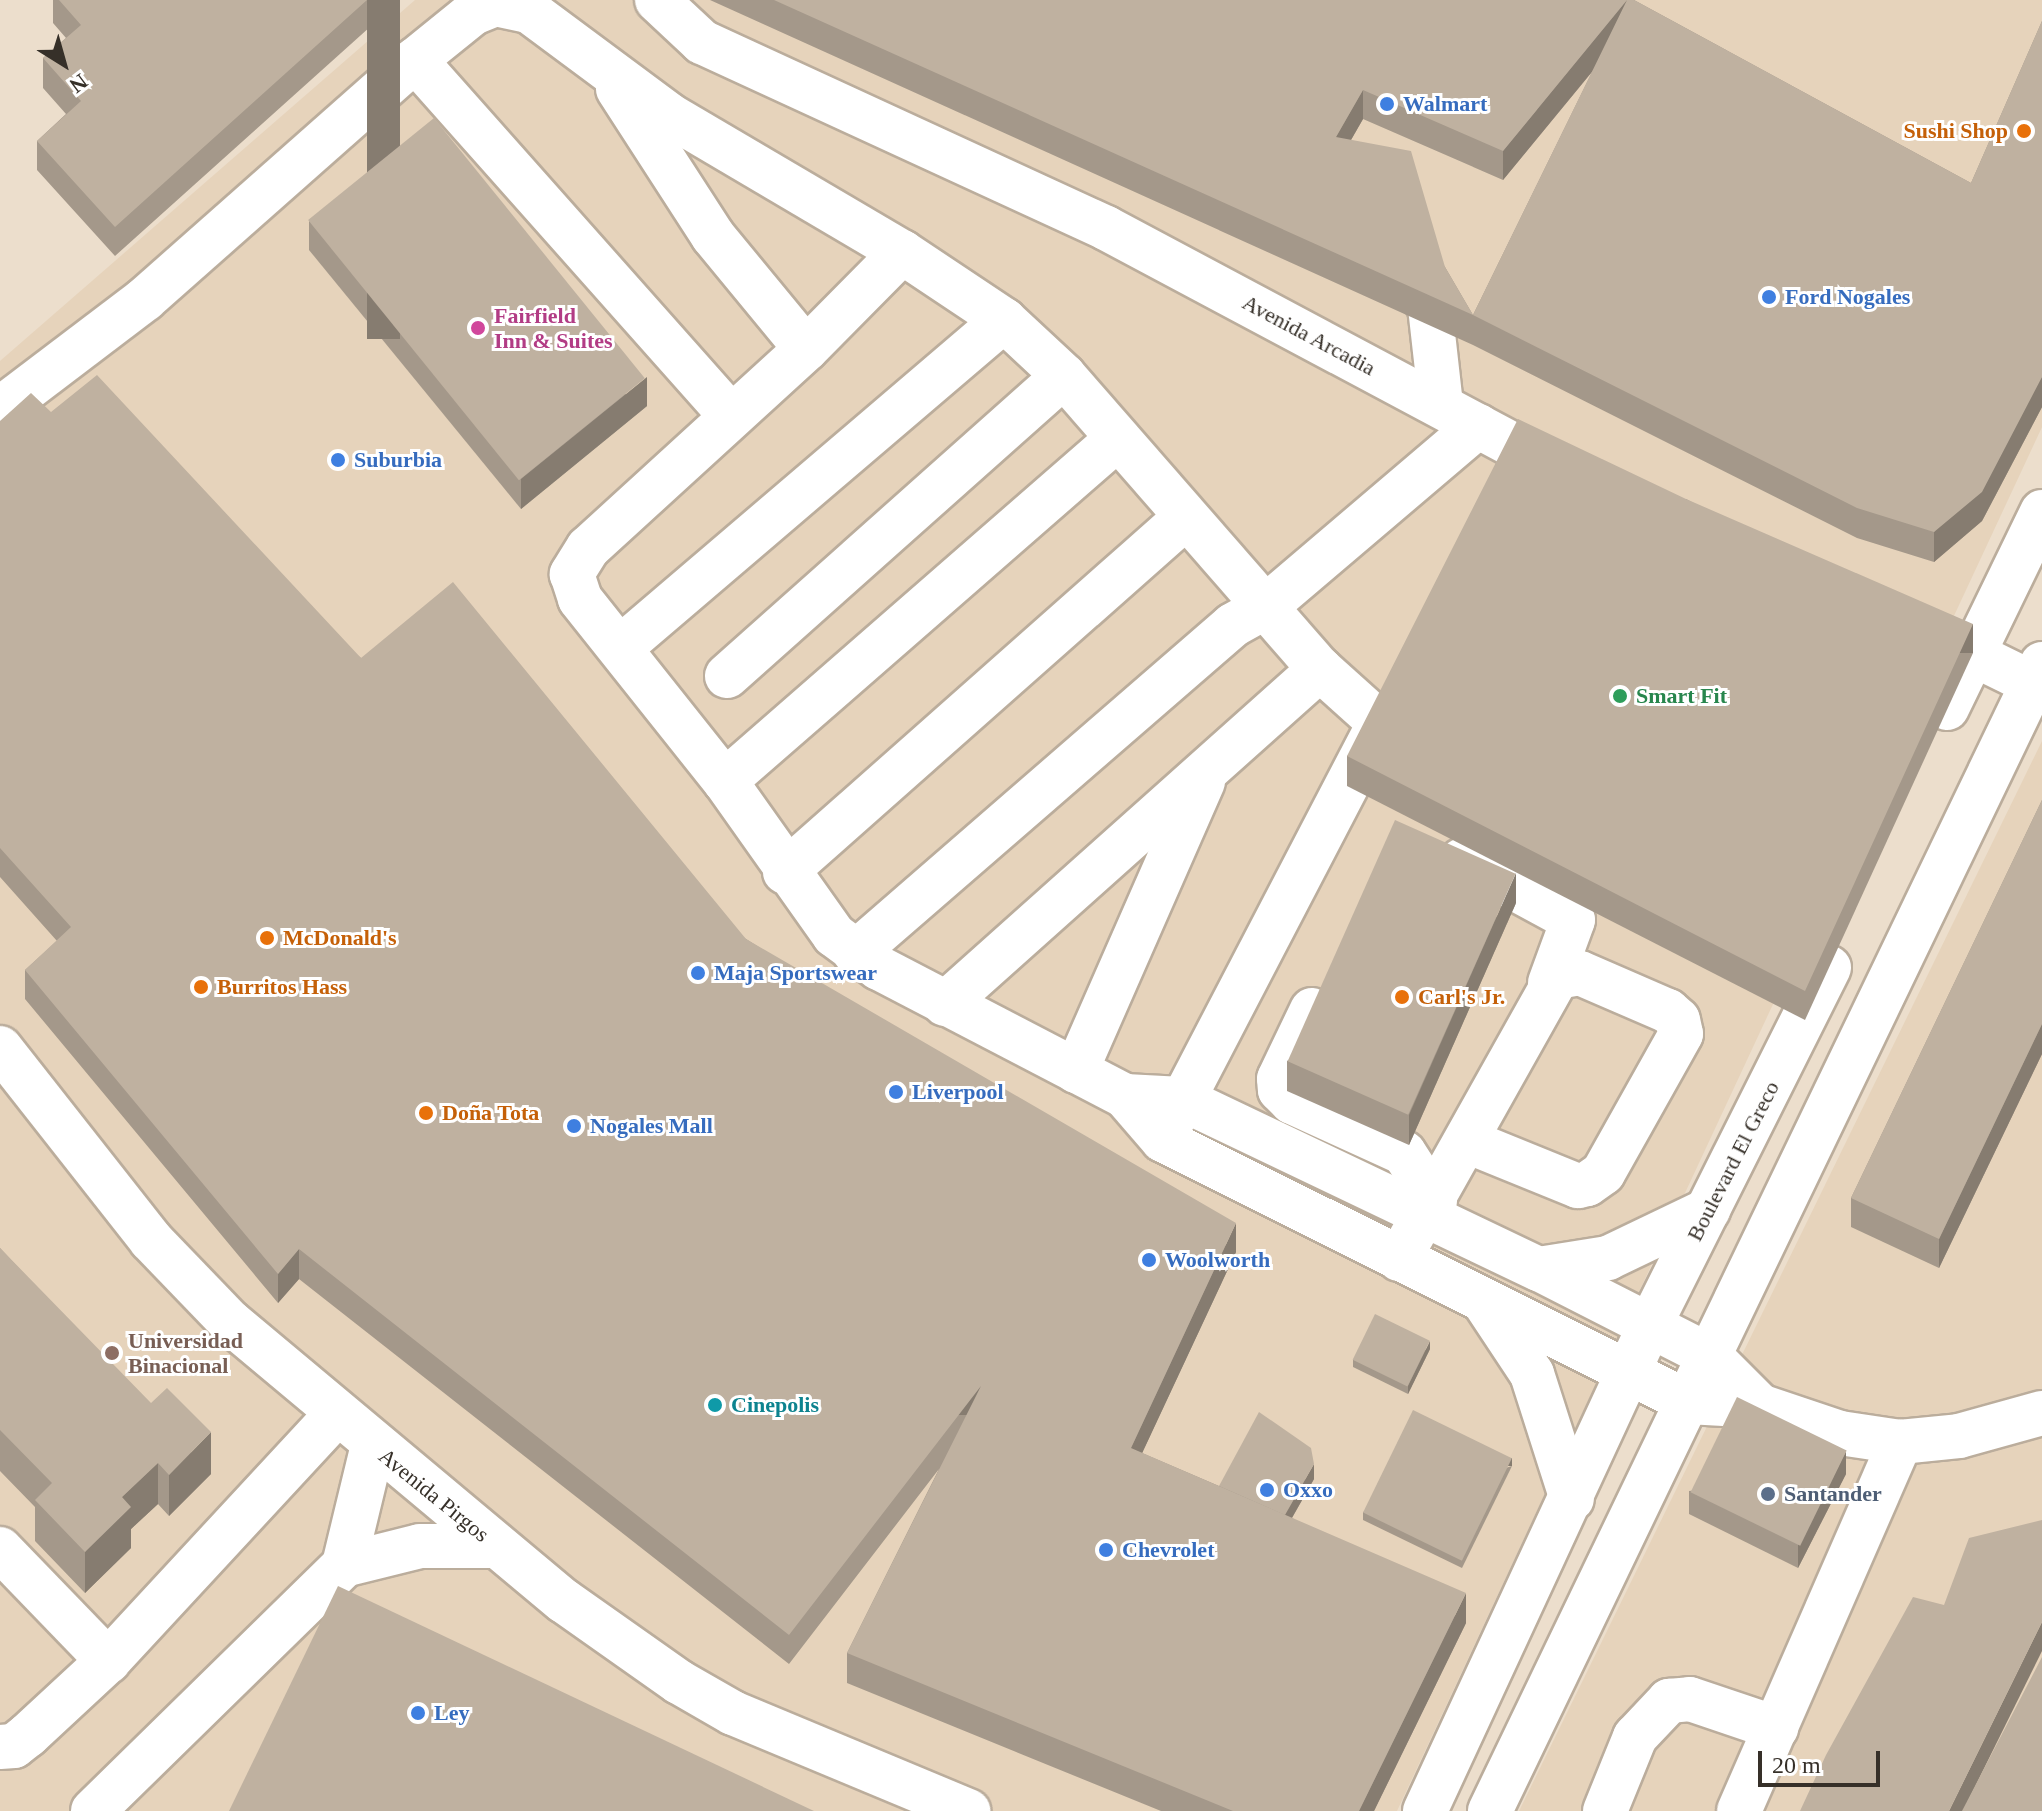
<!DOCTYPE html>
<meta charset="utf-8">
<style>
body{margin:0}
#map{position:relative;width:2042px;height:1811px;overflow:hidden;background:#ecdecc;font-family:"Times New Roman",serif}
div>[style]{position:absolute}
[style*='--x']{left:calc(var(--x)*1px);top:calc(var(--y)*1px);width:calc(var(--w)*1px);rotate:calc(var(--a)*1deg)}
.built>*{inset:0;background:#e6d3bb}
.roads{filter:drop-shadow(2px 0 #bbad9c) drop-shadow(-2px 0 #bbad9c) drop-shadow(0 2px #bbad9c) drop-shadow(0 -2px #bbad9c)}
.minor>*{height:44px;margin:-22px;padding:0 22px;transform-origin:22px;border-radius:22px;background:#fff}
.major>*{height:44px;margin:-22px;padding:0 22px;transform-origin:22px;border-radius:22px;background:#fff}
.wall>*{inset:0;background:#a4988a}
.shaded-wall>*{inset:0;background:#867c70;transform-origin:0 0}
.building>*{inset:0;background:#bfb1a0;transform-origin:0 0}
.dots>*{width:22px;height:22px;translate:-50% -50%;box-sizing:border-box;border:4px solid #fff;border-radius:50%}
span{translate:-50% -50%;white-space:nowrap;text-align:center;line-height:1.15;-webkit-text-stroke:6px #fff;paint-order:stroke}
.shop-label{font-size:22px;color:#366cbe;font-weight:700}
.left{translate:0 -50%;text-align:left}
.food-label{font-size:22px;color:#c56008;font-weight:700}
.right{translate:-100% -50%;text-align:right}
.hotel-label{font-size:22px;color:#b23c85;font-weight:700}
.street-label{font-size:22px;color:#363029}
.leisure-label{font-size:22px;color:#27864d;font-weight:700}
.education-label{font-size:22px;color:#785e54;font-weight:700}
.culture-label{font-size:22px;color:#0d838f;font-weight:700}
.service-label{font-size:22px;color:#4e5e75;font-weight:700}
.north{position:absolute;left:24px;top:24px;width:80px;height:80px;-webkit-text-stroke:6px #fff;paint-order:stroke;rotate:143deg;font-size:22px;font-weight:700;line-height:32px;text-align:center;color:#363029}
.north::after{content:'';display:block;margin:auto;width:28px;height:36px;background:#363029;clip-path:polygon(50% 0,100% 100%,50% 72%,0 100%)}
.scale{position:absolute;left:1758px;top:1751px;width:122px;height:36px;box-sizing:border-box;border:4px solid #363029;border-top:0;padding-left:10px;font-size:24px;line-height:28px;white-space:nowrap;color:#363029;-webkit-text-stroke:6px #fff;paint-order:stroke}
</style>
<div id="map">
<div class="built">
<i style="clip-path:polygon(415px 0,2042px 0,2042px 427px,1397px 1811px,0 1811px,0 361px)"></i>
<i style="clip-path:polygon(2042px 741px,2042px 1685px,1975px 1811px,1519px 1811px)"></i>
</div>
<div class="roads">
<div class="minor">
<i style="--x:657;--y:0;--w:62;--a:43"></i>
<i style="--x:702;--y:42;--w:445;--a:24.7"></i>
<i style="--x:1106;--y:228;--w:514;--a:28.06"></i>
<i style="--x:618;--y:89;--w:175;--a:57.1"></i>
<i style="--x:713;--y:236;--w:146;--a:50.5"></i>
<i style="--x:902;--y:252;--w:136;--a:134.7"></i>
<i style="--x:806;--y:349;--w:295;--a:137.6"></i>
<i style="--x:588;--y:548;--w:31;--a:122"></i>
<i style="--x:572;--y:574;--w:26;--a:72"></i>
<i style="--x:580;--y:599;--w:233;--a:51.5"></i>
<i style="--x:725;--y:781;--w:189;--a:54.7"></i>
<i style="--x:834;--y:935;--w:56;--a:36.3"></i>
<i style="--x:879;--y:968;--w:277;--a:27.5"></i>
<i style="--x:1125;--y:1096;--w:58;--a:49.2"></i>
<i style="--x:1163;--y:1140;--w:587;--a:26.52"></i>
<i style="--x:1688;--y:1402;--w:72;--a:3.2"></i>
<i style="--x:1760;--y:1406;--w:84;--a:18.6"></i>
<i style="--x:1840;--y:1433;--w:61;--a:8.5"></i>
<i style="--x:1900;--y:1442;--w:59;--a:-5.8"></i>
<i style="--x:1959;--y:1436;--w:86;--a:-15.5"></i>
<i style="--x:1410;--y:275;--w:38;--a:58"></i>
<i style="--x:1430;--y:307;--w:99;--a:83.6"></i>
<i style="--x:0;--y:409;--w:182;--a:-37.2"></i>
<i style="--x:145;--y:299;--w:361;--a:-41.5"></i>
<i style="--x:731;--y:416;--w:476;--a:-131.6"></i>
<i style="--x:415;--y:60;--w:75;--a:-39"></i>
<i style="--x:473;--y:13;--w:24;--a:-22"></i>
<i style="--x:495;--y:4;--w:35;--a:12"></i>
<i style="--x:529;--y:11;--w:174;--a:36.6"></i>
<i style="--x:669;--y:115;--w:270;--a:30.5"></i>
<i style="--x:902;--y:252;--w:123;--a:33.7"></i>
<i style="--x:1004;--y:320;--w:82;--a:43"></i>
<i style="--x:1064;--y:376;--w:389;--a:48.9"></i>
<i style="--x:1320;--y:669;--w:81;--a:42"></i>
<i style="--x:1938;--y:637;--w:105;--a:26.1"></i>
<i style="--x:620;--y:648;--w:505;--a:-40.5"></i>
<i style="--x:727;--y:676;--w:451;--a:-41.7"></i>
<i style="--x:725;--y:781;--w:520;--a:-41.1"></i>
<i style="--x:1462;--y:860;--w:126;--a:28.4"></i>
<i style="--x:1573;--y:920;--w:67;--a:110.1"></i>
<i style="--x:785;--y:872;--w:534;--a:-41.51"></i>
<i style="--x:855;--y:953;--w:500;--a:-40.95"></i>
<i style="--x:1233;--y:625;--w:35;--a:-29"></i>
<i style="--x:1264;--y:608;--w:281;--a:-40.4"></i>
<i style="--x:945;--y:1004;--w:503;--a:-41.78"></i>
<i style="--x:1312;--y:1010;--w:76;--a:115.6"></i>
<i style="--x:1279;--y:1079;--w:11;--a:85"></i>
<i style="--x:1280;--y:1090;--w:17;--a:45"></i>
<i style="--x:1292;--y:1102;--w:123;--a:24.5"></i>
<i style="--x:1404;--y:1153;--w:57;--a:57.1"></i>
<i style="--x:0;--y:1048;--w:244;--a:51.8"></i>
<i style="--x:151;--y:1240;--w:114;--a:46.1"></i>
<i style="--x:230;--y:1322;--w:435;--a:39.9"></i>
<i style="--x:564;--y:1601;--w:141;--a:35.2"></i>
<i style="--x:679;--y:1682;--w:62;--a:29.9"></i>
<i style="--x:733;--y:1713;--w:255;--a:22.6"></i>
<i style="--x:1076;--y:1071;--w:316;--a:-66.3"></i>
<i style="--x:1125;--y:1096;--w:57;--a:3"></i>
<i style="--x:1182;--y:1099;--w:395;--a:25.5"></i>
<i style="--x:1539;--y:1269;--w:192;--a:27"></i>
<i style="--x:1710;--y:1356;--w:71;--a:45"></i>
<i style="--x:1169;--y:1127;--w:443;--a:-62.5"></i>
<i style="--x:1399;--y:1259;--w:323;--a:-60.7"></i>
<i style="--x:1557;--y:977;--w:23;--a:-10"></i>
<i style="--x:1580;--y:973;--w:96;--a:23.4"></i>
<i style="--x:1668;--y:1011;--w:13;--a:42"></i>
<i style="--x:1678;--y:1020;--w:14;--a:78"></i>
<i style="--x:1681;--y:1034;--w:159;--a:119.3"></i>
<i style="--x:1603;--y:1173;--w:19;--a:145"></i>
<i style="--x:1587;--y:1184;--w:9;--a:167"></i>
<i style="--x:1578;--y:1186;--w:120;--a:-157.9"></i>
<i style="--x:0;--y:1549;--w:156;--a:46"></i>
<i style="--x:344;--y:1565;--w:123;--a:-76.4"></i>
<i style="--x:0;--y:1747;--w:14;--a:-4"></i>
<i style="--x:14;--y:1746;--w:18;--a:-38"></i>
<i style="--x:28;--y:1735;--w:109;--a:-42.8"></i>
<i style="--x:108;--y:1661;--w:337;--a:-47.2"></i>
<i style="--x:93;--y:1811;--w:351;--a:-44.4"></i>
<i style="--x:344;--y:1565;--w:78;--a:-14"></i>
<i style="--x:420;--y:1546;--w:77;--a:0"></i>
<i style="--x:1605;--y:1811;--w:80;--a:-67.9"></i>
<i style="--x:1635;--y:1737;--w:50;--a:-46.6"></i>
<i style="--x:1669;--y:1701;--w:21;--a:-5"></i>
<i style="--x:1690;--y:1699;--w:91;--a:18.6"></i>
<i style="--x:1739;--y:1811;--w:403;--a:-66.4"></i>
</div>
<div class="major">
<i style="--x:1947;--y:708;--w:218;--a:-64.1"></i>
<i style="--x:1539;--y:1269;--w:70;--a:-9.1"></i>
<i style="--x:1608;--y:1258;--w:111;--a:-25.6"></i>
<i style="--x:1485;--y:1303;--w:85;--a:56.5"></i>
<i style="--x:1532;--y:1374;--w:131;--a:72.3"></i>
<i style="--x:1425;--y:1811;--w:533;--a:-65.16"></i>
<i style="--x:1649;--y:1327;--w:402;--a:-63.4"></i>
<i style="--x:1490;--y:1811;--w:1273;--a:-64.3"></i>
</div>
</div>
<div class="wall">
<i style="clip-path:polygon(53px 0,400px 0,115px 256px,37px 170px,37px 141px,66px 114px,43px 88px,43px 58px,66px 38px,53px 23px)"></i>
<i style="clip-path:polygon(evenodd,710px 0,1634px 0,1971px 183px,2042px 21px,2042px 407px,1982px 521px,1934px 562px,1857px 538px,1473px 345px,710px 0,1592px 72px,1473px 315px,1445px 267px,1351px 140px,1363px 119px,1503px 180px,1592px 72px)"></i>
<i style="clip-path:polygon(309px 221px,647px 406px,521px 509px,309px 250px)"></i>
<i style="clip-path:polygon(51px 412px,361px 658px,746px 939px,1236px 1252px,1142px 1453px,1219px 1486px,1314px 1479px,1292px 1518px,1466px 1623px,1374px 1811px,1161px 1811px,847px 1683px,847px 1653px,939px 1469px,789px 1664px,299px 1279px,278px 1303px,25px 999px,25px 970px,57px 941px,0 877px,0 421px)"></i>
<i style="clip-path:polygon(1686px 499px,1973px 653px,1805px 1020px,1347px 786px,1347px 756px)"></i>
<i style="clip-path:polygon(2042px 800px,2042px 1054px,1939px 1268px,1851px 1227px,1851px 1198px)"></i>
<i style="clip-path:polygon(1516px 903px,1409px 1145px,1287px 1091px,1287px 1061px)"></i>
<i style="clip-path:polygon(0 1248px,211px 1474px,169px 1516px,158px 1504px,131px 1529px,131px 1548px,85px 1593px,35px 1541px,35px 1507px,0 1471px)"></i>
<i style="clip-path:polygon(1430px 1349px,1408px 1394px,1353px 1367px,1353px 1360px)"></i>
<i style="clip-path:polygon(1512px 1466px,1462px 1568px,1363px 1520px,1363px 1512px)"></i>
<i style="clip-path:polygon(1846px 1474px,1798px 1568px,1689px 1514px,1689px 1491px)"></i>
</div>
<div class="shaded-wall">
<i style="left:367px;top:0;width:33px;height:339px"></i>
<i style="clip-path:polygon(1627px 0,1627px 29px,1503px 180px,1503px 151px)"></i>
<i style="clip-path:polygon(1363px 90px,1363px 119px,1336px 166px,1336px 137px)"></i>
<i style="clip-path:polygon(647px 377px,647px 406px,521px 509px,521px 479px)"></i>
<i style="clip-path:polygon(2042px 377px,2042px 407px,1982px 521px,1934px 562px,1934px 532px)"></i>
<i style="left:1973px;top:624px;width:29px;height:404px;rotate:90deg"></i>
<i style="clip-path:polygon(1516px 873px,1516px 903px,1409px 1145px,1409px 1115px)"></i>
<i style="clip-path:polygon(2042px 1024px,2042px 1054px,1939px 1268px,1939px 1239px)"></i>
<i style="clip-path:polygon(1236px 1223px,1236px 1252px,1131px 1477px,1131px 1448px)"></i>
<i style="clip-path:polygon(299px 1249px,299px 1279px,278px 1303px,278px 1274px)"></i>
<i style="clip-path:polygon(1430px 1341px,1430px 1349px,1408px 1394px,1408px 1386px)"></i>
<i style="left:981px;top:1386px;width:29px;height:314px;rotate:90deg"></i>
<i style="clip-path:polygon(211px 1432px,211px 1474px,169px 1516px,169px 1475px)"></i>
<i style="clip-path:polygon(1846px 1451px,1846px 1474px,1798px 1568px,1798px 1545px)"></i>
<i style="left:1512px;top:1458px;width:8px;height:114px;rotate:90deg"></i>
<i style="clip-path:polygon(158px 1463px,158px 1504px,131px 1529px,131px 1548px,85px 1593px,85px 1552px,122px 1497px)"></i>
<i style="clip-path:polygon(1314px 1464px,1314px 1479px,1281px 1537px,1281px 1521px)"></i>
<i style="clip-path:polygon(1466px 1593px,1466px 1623px,1374px 1811px,1359px 1811px)"></i>
<i style="clip-path:polygon(2042px 1622px,2042px 1651px,1963px 1811px,1949px 1811px)"></i>
</div>
<div class="building">
<i style="clip-path:polygon(59px 0,367px 0,115px 227px,37px 141px,81px 101px,43px 58px,81px 25px)"></i>
<i style="clip-path:polygon(774px 0,1627px 0,1503px 151px,1363px 90px,1336px 137px,1411px 151px,1445px 267px,1473px 315px,1627px 0,1634px 0,1971px 183px,2042px 21px,2042px 377px,1982px 492px,1934px 532px,1857px 508px,1473px 315px)"></i>
<i style="left:434px;top:118px;width:335px;height:162px;rotate:51deg"></i>
<i style="clip-path:polygon(97px 375px,361px 658px,453px 582px,746px 939px,1236px 1223px,1131px 1448px,1466px 1593px,1359px 1811px,1233px 1811px,847px 1653px,981px 1386px,789px 1635px,299px 1249px,278px 1274px,25px 970px,71px 927px,0 848px,0 421px,31px 393px,51px 412px)"></i>
<i style="clip-path:polygon(1518px 419px,1686px 499px,1973px 624px,1805px 991px,1347px 756px)"></i>
<i style="clip-path:polygon(2042px 800px,2042px 1024px,1939px 1239px,1851px 1198px)"></i>
<i style="left:1395px;top:820px;width:132px;height:264px;rotate:24deg"></i>
<i style="clip-path:polygon(0 1248px,151px 1403px,167px 1388px,211px 1432px,169px 1475px,158px 1463px,122px 1497px,131px 1507px,85px 1552px,35px 1500px,52px 1483px,0 1430px)"></i>
<i style="left:1375px;top:1314px;width:61px;height:51px;rotate:26deg"></i>
<i style="left:1737px;top:1397px;width:122px;height:106px;rotate:26deg"></i>
<i style="left:1413px;top:1410px;width:110px;height:114px;rotate:26deg"></i>
<i style="clip-path:polygon(1259px 1412px,1311px 1448px,1314px 1464px,1285px 1515px,1219px 1486px)"></i>
<i style="clip-path:polygon(2042px 1520px,2042px 1622px,1949px 1811px,1800px 1811px,1826px 1755px,1913px 1597px,1944px 1605px,1969px 1538px)"></i>
<i style="clip-path:polygon(338px 1586px,814px 1811px,229px 1811px)"></i>
<i style="clip-path:polygon(2042px 1657px,2042px 1811px,1962px 1811px)"></i>
</div>
<div class="dots">
<i style="left:1387px;top:104px;background:#3f7fe0"></i>
<i style="left:2024px;top:131px;background:#e8710a"></i>
<i style="left:1769px;top:297px;background:#3f7fe0"></i>
<i style="left:478px;top:328px;background:#d1479c"></i>
<i style="left:338px;top:460px;background:#3f7fe0"></i>
<i style="left:1620px;top:696px;background:#2e9e5b"></i>
<i style="left:267px;top:938px;background:#e8710a"></i>
<i style="left:698px;top:973px;background:#3f7fe0"></i>
<i style="left:201px;top:987px;background:#e8710a"></i>
<i style="left:1402px;top:997px;background:#e8710a"></i>
<i style="left:896px;top:1092px;background:#3f7fe0"></i>
<i style="left:426px;top:1113px;background:#e8710a"></i>
<i style="left:574px;top:1126px;background:#3f7fe0"></i>
<i style="left:1149px;top:1260px;background:#3f7fe0"></i>
<i style="left:112px;top:1353px;background:#8d6e63"></i>
<i style="left:715px;top:1405px;background:#0f9aa8"></i>
<i style="left:1267px;top:1490px;background:#3f7fe0"></i>
<i style="left:1768px;top:1494px;background:#5c6f8a"></i>
<i style="left:1106px;top:1550px;background:#3f7fe0"></i>
<i style="left:418px;top:1713px;background:#3f7fe0"></i>
</div>
<div class="shop-label">
<span class="left" style="left:1403px;top:104px">Walmart</span>
<span class="left" style="left:1785px;top:297px">Ford Nogales</span>
<span class="left" style="left:354px;top:460px">Suburbia</span>
<span class="left" style="left:714px;top:973px">Maja Sportswear</span>
<span class="left" style="left:912px;top:1092px">Liverpool</span>
<span class="left" style="left:590px;top:1126px">Nogales Mall</span>
<span class="left" style="left:1165px;top:1260px">Woolworth</span>
<span class="left" style="left:1283px;top:1490px">Oxxo</span>
<span class="left" style="left:1122px;top:1550px">Chevrolet</span>
<span class="left" style="left:434px;top:1713px">Ley</span>
</div>
<div class="food-label">
<span class="right" style="left:2008px;top:131px">Sushi Shop</span>
<span class="left" style="left:283px;top:938px">McDonald's</span>
<span class="left" style="left:217px;top:987px">Burritos Hass</span>
<span class="left" style="left:1418px;top:997px">Carl's Jr.</span>
<span class="left" style="left:442px;top:1113px">Doña Tota</span>
</div>
<div class="hotel-label">
<span class="left" style="left:494px;top:328px">Fairfield<br>Inn &amp; Suites</span>
</div>
<div class="street-label">
<span style="left:1309px;top:335px;rotate:28deg">Avenida Arcadia</span>
<span style="left:1733px;top:1161px;rotate:-63deg">Boulevard El Greco</span>
<span style="left:434px;top:1495px;rotate:39deg">Avenida Pirgos</span>
</div>
<div class="leisure-label">
<span class="left" style="left:1636px;top:696px">Smart Fit</span>
</div>
<div class="education-label">
<span class="left" style="left:128px;top:1353px">Universidad<br>Binacional</span>
</div>
<div class="culture-label">
<span class="left" style="left:731px;top:1405px">Cinepolis</span>
</div>
<div class="service-label">
<span class="left" style="left:1784px;top:1494px">Santander</span>
</div>
<div class="north">N</div>
<div class="scale">20 m</div>
</div>
